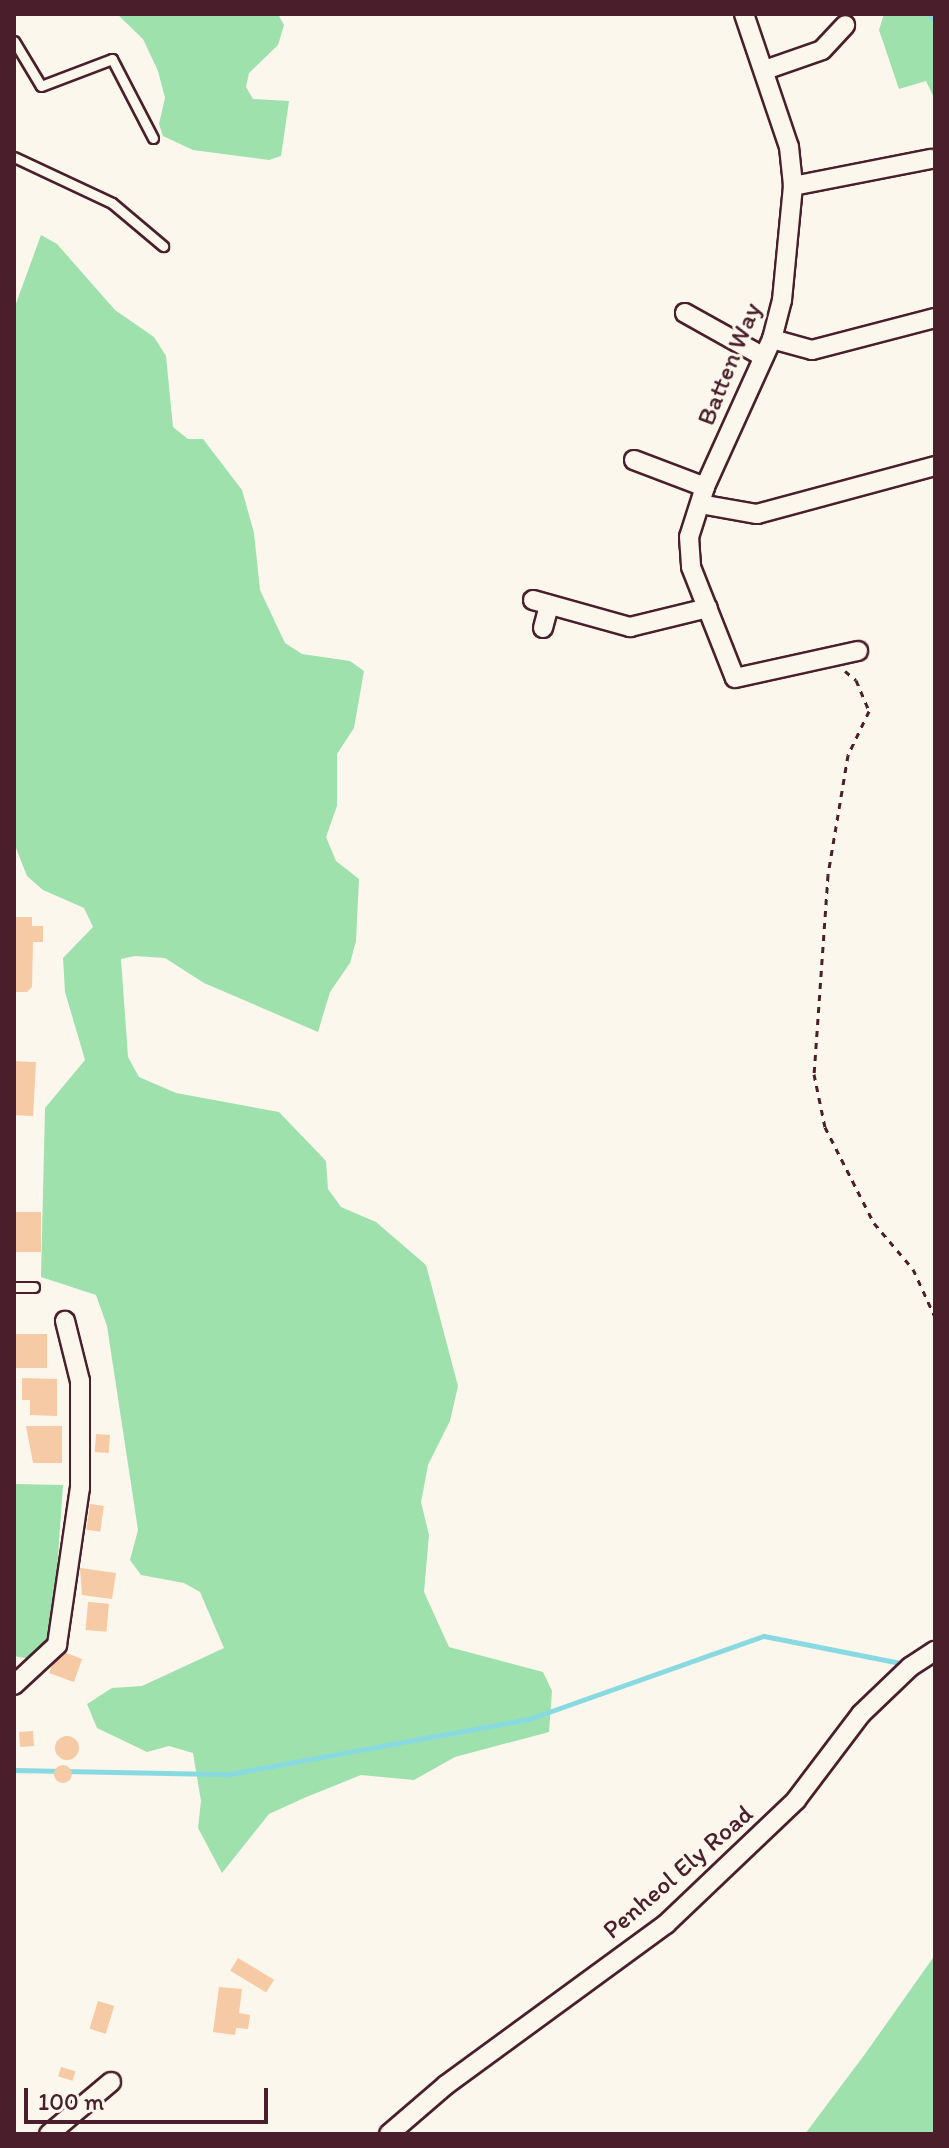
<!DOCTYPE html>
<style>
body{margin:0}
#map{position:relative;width:949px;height:2148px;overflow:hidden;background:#fbf7ec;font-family:Itim,sans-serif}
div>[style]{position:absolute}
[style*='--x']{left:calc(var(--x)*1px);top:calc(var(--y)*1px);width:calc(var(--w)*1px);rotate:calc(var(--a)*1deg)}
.green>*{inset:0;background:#9ee1ad}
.stream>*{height:5px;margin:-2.5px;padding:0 2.5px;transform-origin:2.5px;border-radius:2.5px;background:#88dae0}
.building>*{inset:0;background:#f5caa4;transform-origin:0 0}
.round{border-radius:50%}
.path>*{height:3px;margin-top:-1.5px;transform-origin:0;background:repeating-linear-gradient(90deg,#4a1f2b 0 6px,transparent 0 12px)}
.roads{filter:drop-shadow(2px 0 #4a1f2b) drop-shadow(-2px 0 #4a1f2b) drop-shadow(0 2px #4a1f2b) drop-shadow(0 -2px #4a1f2b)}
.lane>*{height:9px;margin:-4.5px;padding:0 4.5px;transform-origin:4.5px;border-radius:4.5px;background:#fbf7ec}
.street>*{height:18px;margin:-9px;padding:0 9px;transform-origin:9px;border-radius:9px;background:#fbf7ec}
span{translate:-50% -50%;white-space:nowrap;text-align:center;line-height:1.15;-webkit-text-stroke:6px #fbf7ec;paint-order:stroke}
.street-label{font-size:26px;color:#4a1f2b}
.frame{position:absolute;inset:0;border:16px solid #4a1f2b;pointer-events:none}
.scale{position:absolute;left:24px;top:2088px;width:244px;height:36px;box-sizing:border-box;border:4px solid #4a1f2b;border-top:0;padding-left:10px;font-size:24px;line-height:28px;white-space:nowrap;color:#4a1f2b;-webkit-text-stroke:6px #fbf7ec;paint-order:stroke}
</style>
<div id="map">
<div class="green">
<i style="clip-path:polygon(117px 14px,278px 14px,284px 25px,278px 45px,249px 73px,246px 87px,253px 99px,289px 101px,281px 156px,269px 160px,193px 150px,163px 136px,159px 124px,165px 98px,158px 71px,143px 39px)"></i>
<i style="clip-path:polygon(884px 14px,935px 14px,935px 100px,926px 81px,899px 89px,879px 30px)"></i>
<i style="clip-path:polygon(41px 235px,57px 244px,115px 310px,154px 337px,166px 356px,173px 427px,188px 439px,203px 439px,242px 490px,254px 533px,260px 590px,285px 643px,302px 654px,350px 661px,364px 671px,354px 728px,337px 754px,337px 806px,326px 837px,336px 861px,359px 879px,356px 941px,350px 963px,330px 992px,318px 1032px,204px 983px,165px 958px,135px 956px,121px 959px,128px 1057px,139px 1077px,176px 1093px,279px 1112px,326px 1161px,328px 1189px,341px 1207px,376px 1222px,426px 1265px,458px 1386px,450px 1421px,428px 1465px,421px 1502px,429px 1535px,424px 1592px,449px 1647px,543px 1672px,552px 1691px,549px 1732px,455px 1757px,414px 1780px,361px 1775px,304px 1798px,269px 1814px,222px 1873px,198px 1828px,201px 1801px,193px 1753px,169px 1746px,147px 1752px,97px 1728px,87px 1704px,112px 1688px,142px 1686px,224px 1648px,200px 1592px,184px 1583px,141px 1575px,130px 1560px,138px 1530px,107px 1326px,96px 1295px,41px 1277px,45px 1108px,85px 1060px,65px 992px,63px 958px,93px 927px,84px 908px,43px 890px,27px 876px,14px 843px,14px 309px)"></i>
<i style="clip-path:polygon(14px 1484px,63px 1485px,52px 1641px,35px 1660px,14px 1656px)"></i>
<i style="clip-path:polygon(935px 1955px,935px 2134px,805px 2134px,865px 2054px)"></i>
</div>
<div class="stream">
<i style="--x:929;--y:14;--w:9;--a:49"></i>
<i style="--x:14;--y:1770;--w:215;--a:1.1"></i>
<i style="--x:229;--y:1774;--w:305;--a:-10.4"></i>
<i style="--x:529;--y:1719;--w:249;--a:-19.5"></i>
<i style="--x:764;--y:1636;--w:144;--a:11.2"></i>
</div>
<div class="building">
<i style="clip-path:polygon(14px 917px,32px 917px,32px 926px,43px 926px,43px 942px,33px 942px,32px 987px,27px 992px,14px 992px)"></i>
<i style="left:14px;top:1061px;width:22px;height:54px;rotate:3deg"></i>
<i style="left:14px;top:1212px;width:27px;height:40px"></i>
<i style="left:47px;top:1334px;width:34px;height:33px;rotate:90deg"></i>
<i style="clip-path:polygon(22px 1378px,57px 1379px,57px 1416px,30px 1415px,30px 1400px,22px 1400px)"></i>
<i style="clip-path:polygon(26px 1426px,62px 1426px,62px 1463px,33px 1463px)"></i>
<i style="left:96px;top:1434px;width:14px;height:18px;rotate:4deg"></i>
<i style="left:90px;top:1504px;width:14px;height:26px;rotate:8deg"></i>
<i style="clip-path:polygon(80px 1568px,116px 1573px,112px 1599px,82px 1595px)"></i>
<i style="left:88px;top:1602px;width:21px;height:28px;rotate:5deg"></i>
<i style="clip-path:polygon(61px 1643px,67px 1645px,64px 1652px,82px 1659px,74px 1682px,49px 1673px)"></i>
<i style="left:33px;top:1731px;width:15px;height:14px;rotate:86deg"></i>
<i class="round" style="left:55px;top:1736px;width:24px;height:24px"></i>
<i class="round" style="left:54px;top:1765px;width:18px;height:18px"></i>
<i style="left:238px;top:1958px;width:42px;height:15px;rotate:31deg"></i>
<i style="clip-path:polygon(219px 1987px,242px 1989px,239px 2013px,250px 2015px,248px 2029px,236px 2028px,235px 2035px,213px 2032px)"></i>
<i style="left:98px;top:2001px;width:17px;height:29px;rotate:17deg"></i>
<i style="left:61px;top:2067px;width:15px;height:10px;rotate:16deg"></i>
</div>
<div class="path">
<i style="--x:845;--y:671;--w:14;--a:39"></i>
<i style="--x:856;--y:680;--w:34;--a:67"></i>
<i style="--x:869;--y:711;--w:49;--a:115.5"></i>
<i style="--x:848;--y:755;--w:122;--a:99.5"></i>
<i style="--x:828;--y:875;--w:199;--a:94"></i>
<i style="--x:814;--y:1074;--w:54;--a:78.3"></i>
<i style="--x:825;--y:1127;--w:108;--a:63"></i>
<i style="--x:874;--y:1223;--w:60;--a:49.7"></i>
<i style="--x:913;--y:1269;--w:53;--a:65.4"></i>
</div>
<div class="roads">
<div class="lane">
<i style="--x:14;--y:41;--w:52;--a:59"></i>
<i style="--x:41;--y:86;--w:76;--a:-20.8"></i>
<i style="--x:112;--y:59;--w:89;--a:62.6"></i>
<i style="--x:14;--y:157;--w:108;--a:25.1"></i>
<i style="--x:112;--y:203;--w:67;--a:40.1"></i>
<i style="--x:14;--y:1287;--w:20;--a:0"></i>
</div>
<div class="street">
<i style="--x:744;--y:14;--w:140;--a:71.3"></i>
<i style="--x:789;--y:147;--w:39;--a:84"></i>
<i style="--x:793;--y:186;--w:115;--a:95.5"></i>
<i style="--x:782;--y:300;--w:40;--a:104.4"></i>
<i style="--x:772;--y:339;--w:162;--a:114.4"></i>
<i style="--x:705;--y:487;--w:52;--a:107.7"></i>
<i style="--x:689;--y:537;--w:30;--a:86"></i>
<i style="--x:691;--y:567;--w:119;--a:68.4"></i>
<i style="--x:735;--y:678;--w:126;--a:-12.4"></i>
<i style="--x:765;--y:70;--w:60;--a:-19.3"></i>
<i style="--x:822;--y:50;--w:34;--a:-47"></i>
<i style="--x:793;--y:186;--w:141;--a:-11.1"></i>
<i style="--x:685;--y:313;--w:90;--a:29.1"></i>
<i style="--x:772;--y:339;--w:41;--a:15.4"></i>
<i style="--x:812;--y:350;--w:127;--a:-14.6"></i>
<i style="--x:634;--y:460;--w:76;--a:20.8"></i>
<i style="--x:700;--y:504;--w:58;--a:10"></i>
<i style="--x:757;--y:514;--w:184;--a:-15.1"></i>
<i style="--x:533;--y:600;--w:101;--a:15.6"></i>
<i style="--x:630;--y:627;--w:80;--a:-13.7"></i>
<i style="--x:543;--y:628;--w:24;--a:-75"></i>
<i style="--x:14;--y:1685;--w:59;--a:-42.9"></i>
<i style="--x:57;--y:1645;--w:159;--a:-81.7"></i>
<i style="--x:80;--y:1488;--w:107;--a:-90"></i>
<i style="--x:80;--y:1381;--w:62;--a:-104"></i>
<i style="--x:49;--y:2134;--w:81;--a:-40"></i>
<i style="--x:389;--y:2134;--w:75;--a:-40.7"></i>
<i style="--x:446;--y:2085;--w:273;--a:-36.2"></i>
<i style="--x:666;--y:1924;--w:180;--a:-43.6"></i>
<i style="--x:796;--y:1800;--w:108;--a:-52.9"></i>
<i style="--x:861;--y:1714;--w:68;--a:-43.8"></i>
<i style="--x:910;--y:1667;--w:30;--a:-33"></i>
</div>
</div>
<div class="street-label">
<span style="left:729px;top:364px;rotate:-68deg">Batten Way</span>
<span style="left:678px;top:1872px;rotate:-41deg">Penheol Ely Road</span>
</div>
<div class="frame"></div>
<div class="scale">100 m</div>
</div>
